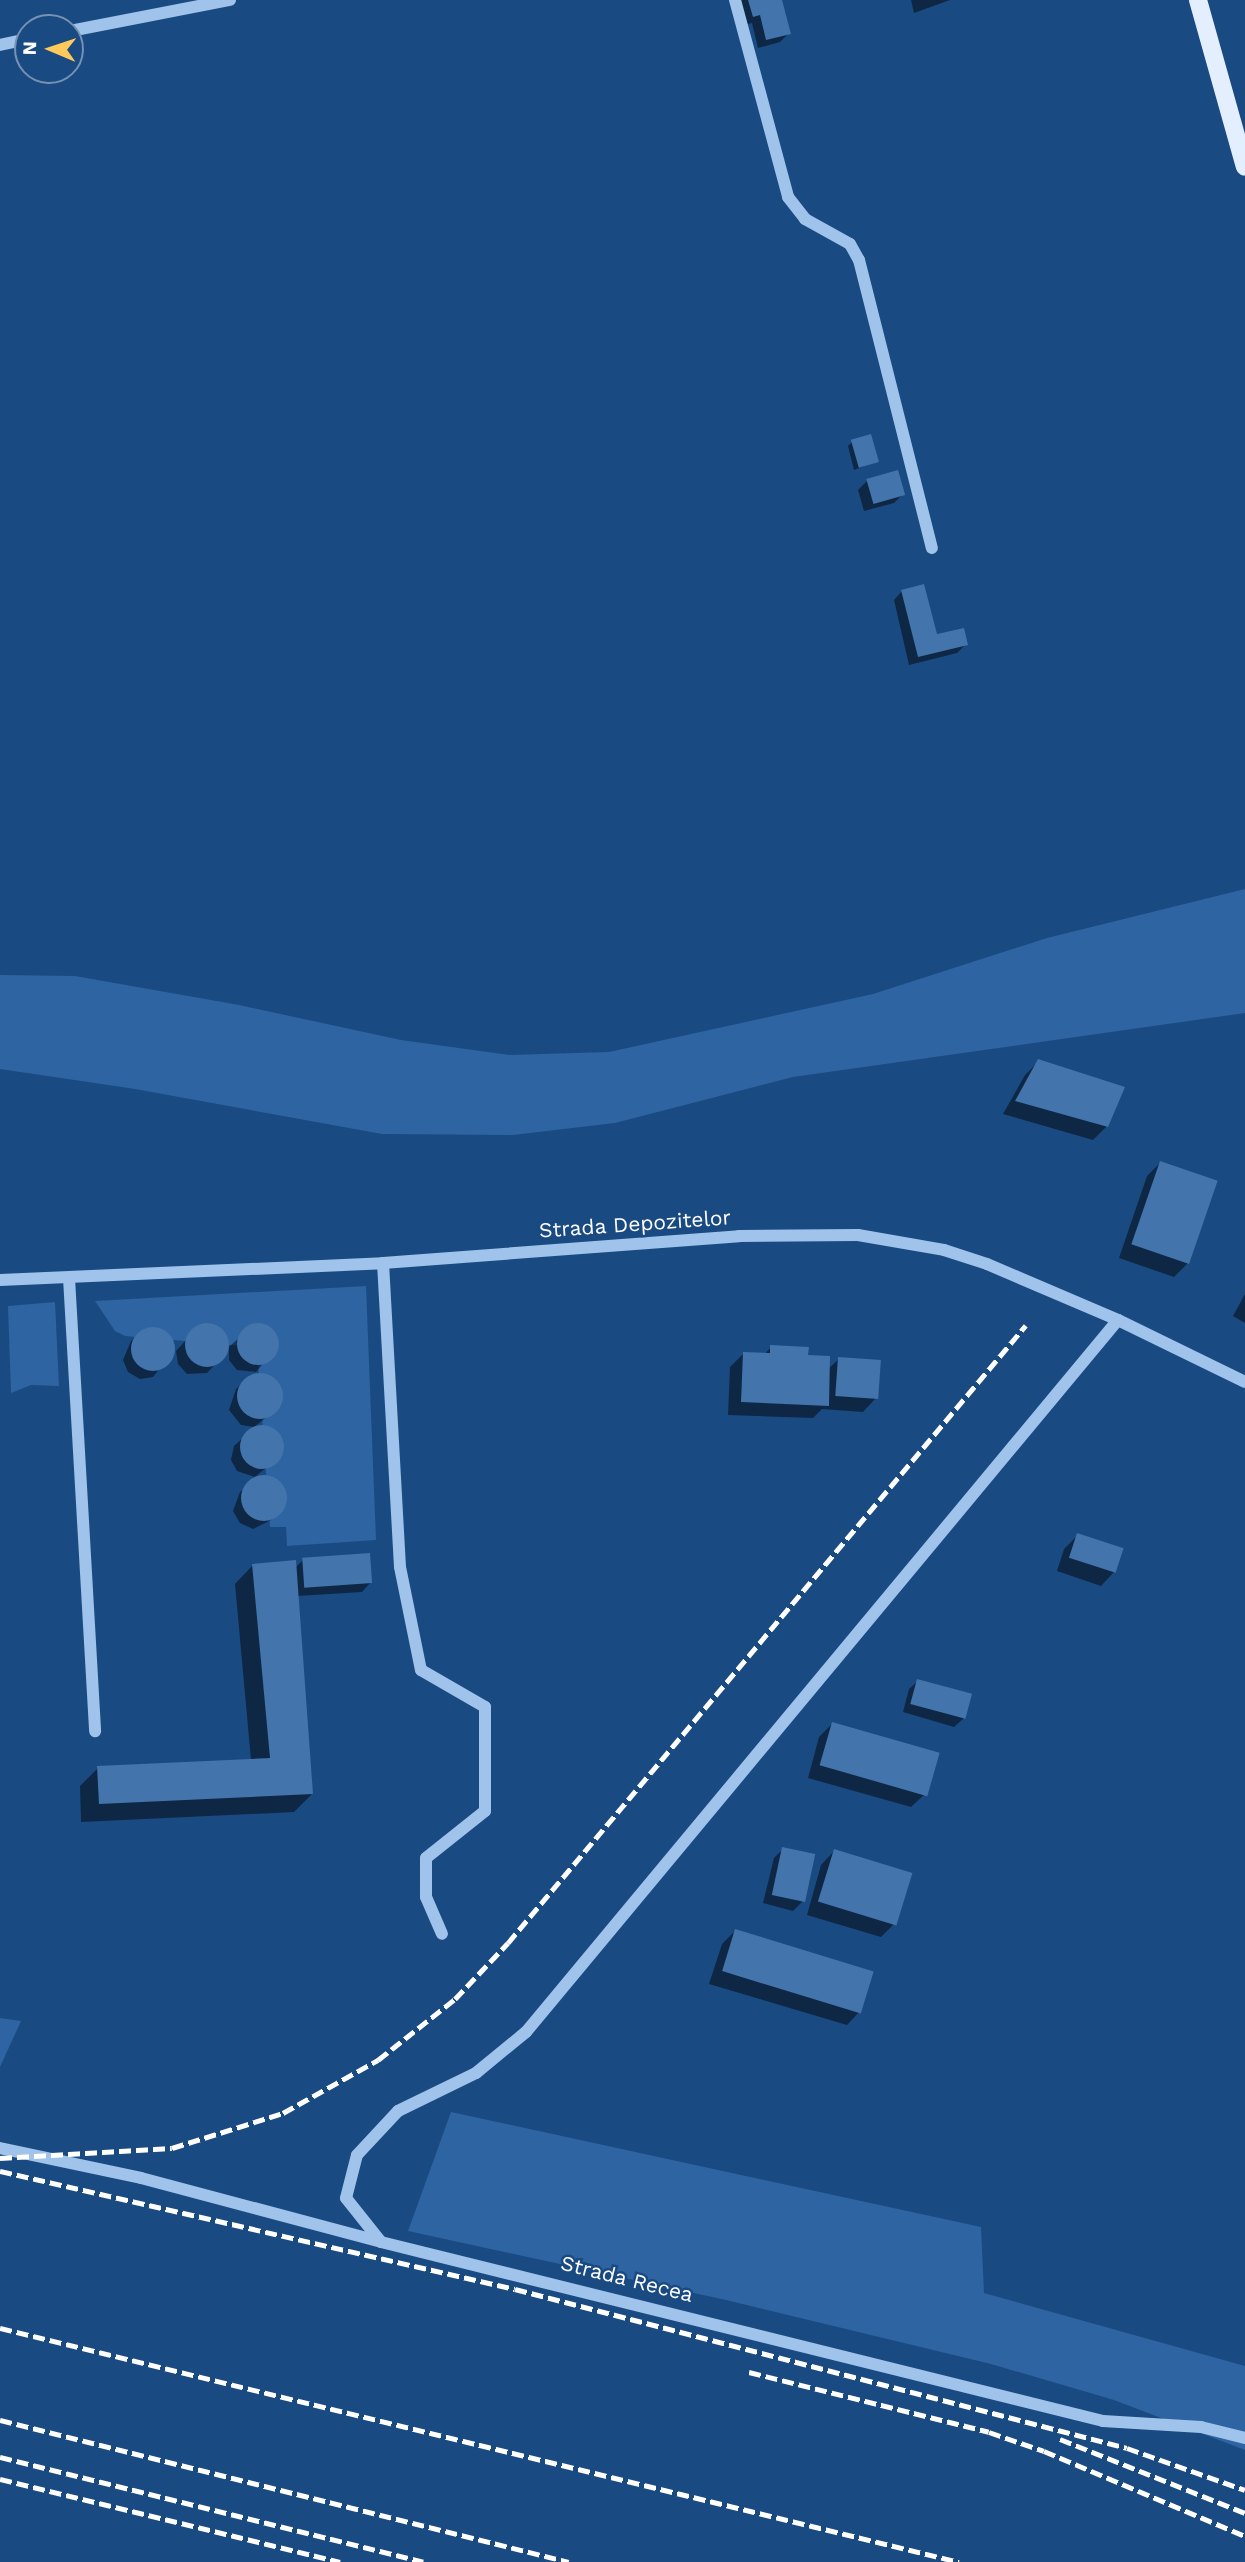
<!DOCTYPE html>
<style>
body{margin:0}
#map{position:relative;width:1245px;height:2562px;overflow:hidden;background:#1a4a82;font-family:"Work Sans",sans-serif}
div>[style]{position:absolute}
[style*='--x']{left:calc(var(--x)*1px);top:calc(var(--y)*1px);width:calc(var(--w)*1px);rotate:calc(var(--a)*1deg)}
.green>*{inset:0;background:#2d64a1}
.shadow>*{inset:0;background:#0007}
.building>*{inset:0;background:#4374ab;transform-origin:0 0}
.round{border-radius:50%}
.minor>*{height:12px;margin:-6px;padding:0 6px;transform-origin:6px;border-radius:6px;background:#9fc3eb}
.major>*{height:18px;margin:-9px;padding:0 9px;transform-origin:9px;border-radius:9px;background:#e3eeff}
.rail>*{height:5px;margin-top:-2.5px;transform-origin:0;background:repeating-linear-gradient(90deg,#fff 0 12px,transparent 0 17px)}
span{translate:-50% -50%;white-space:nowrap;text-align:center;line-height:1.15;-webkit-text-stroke:5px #1a4a82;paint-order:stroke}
.street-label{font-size:21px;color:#fff}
.north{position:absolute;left:14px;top:14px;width:70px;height:70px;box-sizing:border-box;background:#1a4a82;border:2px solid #7692b4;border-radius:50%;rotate:272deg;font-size:19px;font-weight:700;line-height:28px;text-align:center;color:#fff}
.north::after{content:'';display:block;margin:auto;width:24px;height:32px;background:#fdca5b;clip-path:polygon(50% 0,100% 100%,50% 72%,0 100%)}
</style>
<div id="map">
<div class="green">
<i style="clip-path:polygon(1245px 889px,1245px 1013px,793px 1077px,615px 1123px,513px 1135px,382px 1134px,135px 1089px,0 1069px,0 975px,75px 976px,239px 1005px,401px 1040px,509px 1055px,609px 1052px,873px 994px,1047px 938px)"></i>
<i style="clip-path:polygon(366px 1286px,376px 1540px,287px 1546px,286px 1527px,270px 1527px,257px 1347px,125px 1336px,115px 1331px,95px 1301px)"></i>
<i style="clip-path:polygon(55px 1302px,59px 1386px,31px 1385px,11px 1393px,8px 1306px)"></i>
<i style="clip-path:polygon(0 2018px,21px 2021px,0 2067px)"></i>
<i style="clip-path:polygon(451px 2112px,981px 2227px,984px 2293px,1245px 2366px,1245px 2450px,1114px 2400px,991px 2364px,726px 2300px,408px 2231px)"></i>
</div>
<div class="shadow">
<i style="clip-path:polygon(737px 0,780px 0,789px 33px,780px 42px,758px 48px,752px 23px,744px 25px)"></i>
<i style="clip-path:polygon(911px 0,950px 0,914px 13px)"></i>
<i style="clip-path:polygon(852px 442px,877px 461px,854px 470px,848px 446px)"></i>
<i style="clip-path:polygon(867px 481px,903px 494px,894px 503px,864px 511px,858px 490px)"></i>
<i style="clip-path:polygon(902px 591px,935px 636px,966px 644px,957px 653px,909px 665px,894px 600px)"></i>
<i style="clip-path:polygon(1039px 1061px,1107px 1126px,1093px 1140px,1003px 1114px,1025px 1075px)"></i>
<i style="clip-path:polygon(1160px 1163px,1188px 1263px,1174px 1277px,1119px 1258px,1147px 1176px)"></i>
<i style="clip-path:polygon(1245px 1294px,1245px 1323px,1233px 1316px)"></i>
<i style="clip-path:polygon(253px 1325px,266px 1326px,275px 1335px,277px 1347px,256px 1372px,237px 1370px,229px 1360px,229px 1347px)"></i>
<i style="clip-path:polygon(199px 1326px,219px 1329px,227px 1340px,226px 1353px,207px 1373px,187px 1374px,178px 1364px,176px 1351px)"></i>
<i style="clip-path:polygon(154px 1328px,166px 1332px,174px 1350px,153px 1377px,140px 1379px,128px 1372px,123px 1360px,131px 1341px,141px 1332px)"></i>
<i style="clip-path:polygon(771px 1347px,807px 1356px,828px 1369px,839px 1359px,876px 1398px,863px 1412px,822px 1409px,813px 1418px,728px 1415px,730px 1367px,743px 1354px,764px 1355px)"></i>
<i style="clip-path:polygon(259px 1375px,273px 1379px,280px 1390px,276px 1410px,254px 1427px,241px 1425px,229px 1410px,236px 1389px,245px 1380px)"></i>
<i style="clip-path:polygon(268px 1427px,282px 1442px,280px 1456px,255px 1477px,237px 1471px,231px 1460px,234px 1446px,254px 1428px)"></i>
<i style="clip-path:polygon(262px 1477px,280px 1484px,285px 1497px,281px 1511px,271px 1520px,253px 1529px,240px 1523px,233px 1511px,240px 1492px)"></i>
<i style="clip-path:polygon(1078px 1535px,1114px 1572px,1101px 1586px,1057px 1571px,1064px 1549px)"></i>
<i style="clip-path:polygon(303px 1560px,370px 1583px,362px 1592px,297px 1596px,312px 1794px,294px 1812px,81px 1822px,80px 1786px,98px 1768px,251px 1760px,235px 1584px,253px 1565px,295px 1568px)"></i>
<i style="clip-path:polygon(918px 1681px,970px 1695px,963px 1719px,954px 1727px,903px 1712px,909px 1689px)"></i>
<i style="clip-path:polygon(832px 1724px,925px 1794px,911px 1807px,808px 1778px,819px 1737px)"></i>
<i style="clip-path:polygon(783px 1849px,802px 1902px,793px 1911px,763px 1903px,774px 1858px)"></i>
<i style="clip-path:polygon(834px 1851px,895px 1923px,881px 1937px,807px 1915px,821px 1865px)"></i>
<i style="clip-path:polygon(735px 1931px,860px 2011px,847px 2025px,709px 1984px,722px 1944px)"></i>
</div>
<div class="building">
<i style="clip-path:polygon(748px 0,782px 0,791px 34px,766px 40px,760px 15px,753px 17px)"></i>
<i style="left:871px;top:434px;width:29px;height:21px;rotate:74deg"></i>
<i style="left:898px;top:470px;width:26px;height:33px;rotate:74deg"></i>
<i style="clip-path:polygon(924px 584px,937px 634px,964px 628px,968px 645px,918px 657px,901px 590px)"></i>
<i style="clip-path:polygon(1038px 1059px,1125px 1087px,1108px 1127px,1015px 1101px)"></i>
<i style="left:1160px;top:1161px;width:61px;height:88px;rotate:19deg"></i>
<i class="round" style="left:185px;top:1323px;width:44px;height:44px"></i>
<i class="round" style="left:237px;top:1323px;width:42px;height:42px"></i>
<i class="round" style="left:131px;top:1327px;width:44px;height:44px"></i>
<i style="clip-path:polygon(770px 1345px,809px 1347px,808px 1355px,830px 1356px,829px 1406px,741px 1402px,743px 1352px,770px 1353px)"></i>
<i style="left:838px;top:1357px;width:43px;height:39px;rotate:4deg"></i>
<i class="round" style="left:237px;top:1373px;width:46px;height:46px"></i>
<i class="round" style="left:240px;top:1425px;width:44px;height:44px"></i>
<i class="round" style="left:241px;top:1475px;width:46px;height:46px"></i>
<i style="left:1077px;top:1533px;width:49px;height:26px;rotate:18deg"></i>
<i style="left:370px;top:1553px;width:30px;height:68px;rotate:86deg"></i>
<i style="clip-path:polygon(296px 1560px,313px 1794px,99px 1804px,97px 1766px,270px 1758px,252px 1564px)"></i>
<i style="left:917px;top:1679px;width:57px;height:26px;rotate:15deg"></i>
<i style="left:832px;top:1722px;width:112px;height:45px;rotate:16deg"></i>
<i style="left:782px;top:1847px;width:34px;height:49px;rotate:12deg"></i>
<i style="left:834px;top:1849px;width:82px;height:55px;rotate:17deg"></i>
<i style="left:735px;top:1929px;width:145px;height:44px;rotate:17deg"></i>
</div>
<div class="minor">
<i style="--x:735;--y:0;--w:204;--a:74.9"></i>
<i style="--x:788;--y:197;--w:28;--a:52"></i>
<i style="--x:805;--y:219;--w:51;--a:29.1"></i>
<i style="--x:850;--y:244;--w:18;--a:61"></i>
<i style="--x:859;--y:260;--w:297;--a:75.8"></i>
<i style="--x:70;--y:31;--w:163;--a:-11"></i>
<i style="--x:0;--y:45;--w:29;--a:-12"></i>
<i style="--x:383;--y:1263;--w:304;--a:86.8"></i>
<i style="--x:400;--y:1567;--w:105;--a:78.5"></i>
<i style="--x:421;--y:1670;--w:74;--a:30"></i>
<i style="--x:485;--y:1707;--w:104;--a:90"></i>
<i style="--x:485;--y:1811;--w:75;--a:141.5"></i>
<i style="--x:426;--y:1858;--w:39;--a:90"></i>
<i style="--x:426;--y:1897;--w:40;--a:66.6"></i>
<i style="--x:69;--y:1278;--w:454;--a:86.7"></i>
<i style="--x:0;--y:1280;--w:383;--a:-2.5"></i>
<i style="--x:383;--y:1263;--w:357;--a:-4.3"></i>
<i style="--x:739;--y:1236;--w:119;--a:-0.5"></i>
<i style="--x:858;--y:1235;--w:87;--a:9.9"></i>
<i style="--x:944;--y:1250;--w:45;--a:18"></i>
<i style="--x:987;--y:1264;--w:142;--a:23.1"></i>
<i style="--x:1118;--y:1320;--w:141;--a:26"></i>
<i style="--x:0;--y:2148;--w:144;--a:12"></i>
<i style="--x:141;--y:2178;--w:248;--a:14.9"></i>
<i style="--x:381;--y:2242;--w:744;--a:13.92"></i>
<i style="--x:1103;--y:2421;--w:98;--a:3.5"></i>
<i style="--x:1201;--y:2427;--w:45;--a:14"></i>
<i style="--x:381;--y:2242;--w:56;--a:-128.5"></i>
<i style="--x:346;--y:2198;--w:44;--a:-75.7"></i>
<i style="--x:357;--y:2155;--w:60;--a:-47"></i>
<i style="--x:398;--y:2111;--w:87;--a:-26"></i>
<i style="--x:476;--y:2073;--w:65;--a:-39.4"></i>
<i style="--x:526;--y:2032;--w:926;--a:-50.26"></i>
</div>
<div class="major">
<i style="--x:1198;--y:0;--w:173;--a:74.3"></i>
</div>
<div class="rail">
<i style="--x:0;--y:2158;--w:172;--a:-3.3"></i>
<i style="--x:172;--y:2148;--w:116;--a:-17.5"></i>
<i style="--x:283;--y:2113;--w:109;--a:-29.2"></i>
<i style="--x:378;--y:2060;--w:98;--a:-38.4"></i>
<i style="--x:455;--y:1999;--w:77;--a:-46.6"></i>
<i style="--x:508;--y:1943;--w:806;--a:-50.03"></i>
<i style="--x:0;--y:2171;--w:528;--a:12.91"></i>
<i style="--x:515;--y:2289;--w:632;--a:14.56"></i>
<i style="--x:1127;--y:2448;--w:125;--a:19.6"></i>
<i style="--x:0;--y:2328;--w:987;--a:13.71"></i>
<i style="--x:749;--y:2372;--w:247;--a:14"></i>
<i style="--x:989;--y:2432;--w:58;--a:19.1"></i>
<i style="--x:1044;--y:2451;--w:218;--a:22.9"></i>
<i style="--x:0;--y:2420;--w:586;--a:14.01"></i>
<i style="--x:1060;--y:2439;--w:199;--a:21.8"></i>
<i style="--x:0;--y:2457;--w:436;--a:13.9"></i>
<i style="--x:0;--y:2479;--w:350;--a:13.7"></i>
</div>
<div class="street-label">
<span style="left:635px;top:1224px;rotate:-4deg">Strada Depozitelor</span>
<span style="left:627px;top:2279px;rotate:14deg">Strada Recea</span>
</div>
<div class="north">N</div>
</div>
